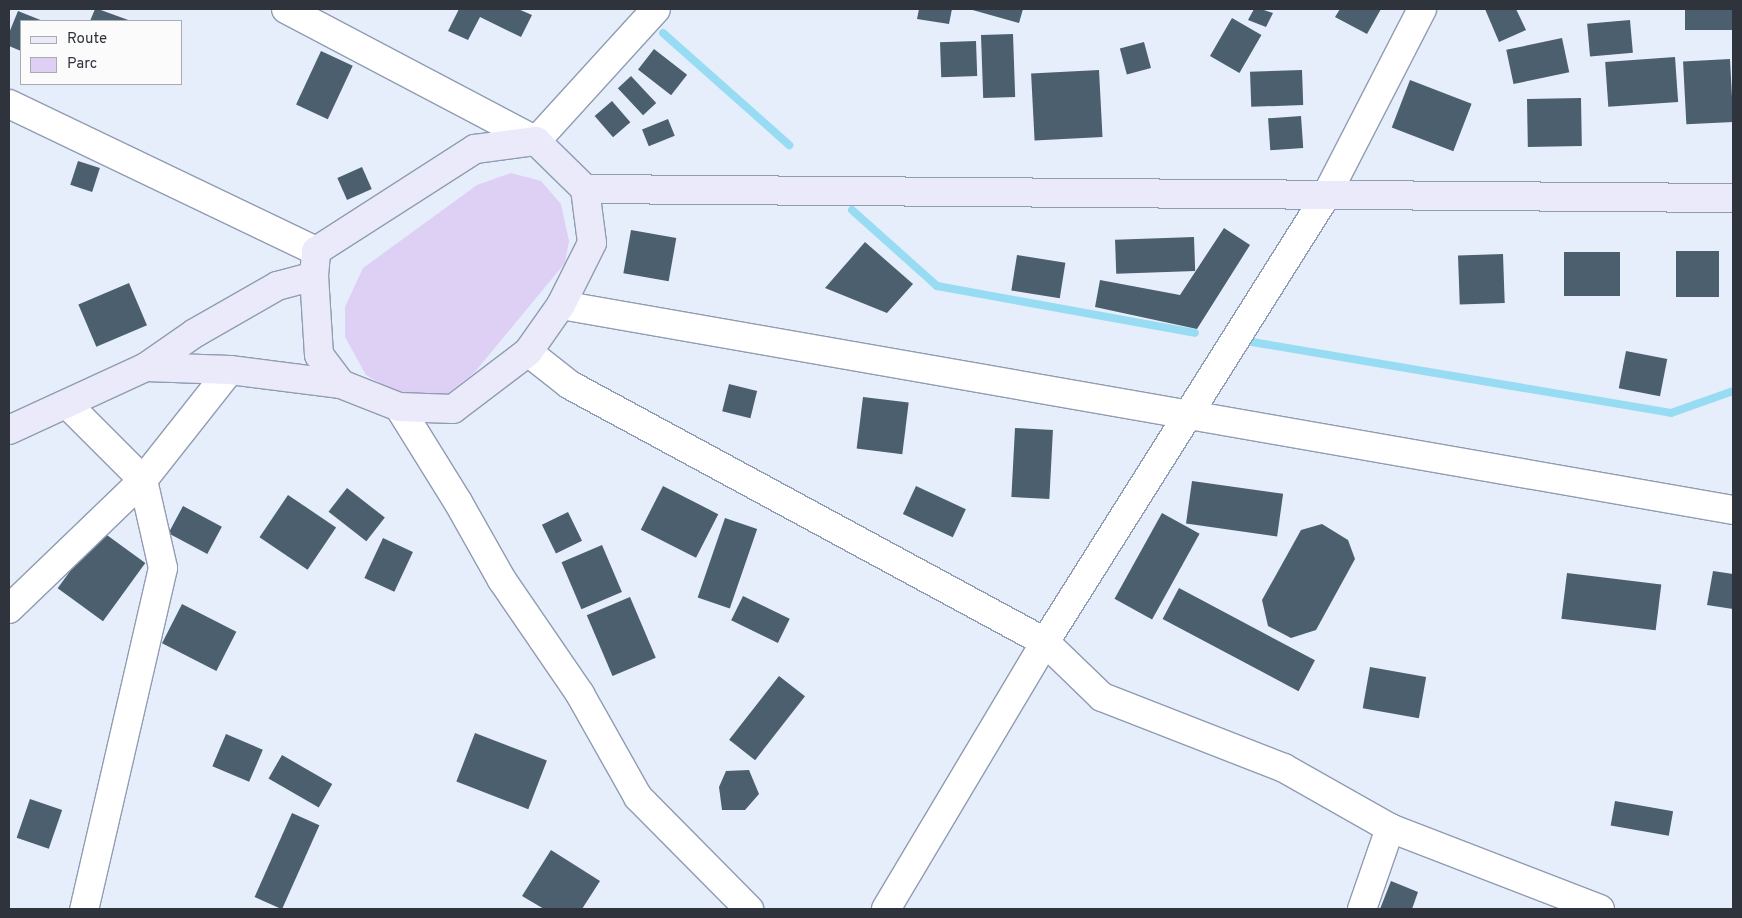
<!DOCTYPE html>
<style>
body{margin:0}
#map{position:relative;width:1742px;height:918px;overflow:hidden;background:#e6eefc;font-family:Overpass,sans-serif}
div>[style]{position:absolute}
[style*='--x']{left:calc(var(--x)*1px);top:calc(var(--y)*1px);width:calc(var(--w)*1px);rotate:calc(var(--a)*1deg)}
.green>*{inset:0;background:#ded0f4}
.stream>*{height:8px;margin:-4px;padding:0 4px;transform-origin:4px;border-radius:4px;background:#97dcf3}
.building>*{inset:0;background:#4b5f6e;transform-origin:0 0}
.roads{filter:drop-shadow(1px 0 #909cb2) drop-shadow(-1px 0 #909cb2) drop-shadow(0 1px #909cb2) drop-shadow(0 -1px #909cb2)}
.street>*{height:28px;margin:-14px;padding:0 14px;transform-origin:14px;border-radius:14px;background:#fff}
.secondary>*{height:28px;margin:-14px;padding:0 14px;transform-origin:14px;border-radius:14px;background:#eaeafb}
span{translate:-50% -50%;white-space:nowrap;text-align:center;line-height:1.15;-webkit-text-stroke:5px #fbfbfb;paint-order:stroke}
.frame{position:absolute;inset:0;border:10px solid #2e333c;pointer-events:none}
.legend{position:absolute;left:20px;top:20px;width:162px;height:65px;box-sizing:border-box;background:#fbfbfb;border:1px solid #a9abaf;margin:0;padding:6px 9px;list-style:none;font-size:15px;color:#2e333c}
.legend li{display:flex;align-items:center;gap:10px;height:25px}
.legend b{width:25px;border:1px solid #a9abaf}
</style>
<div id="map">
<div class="green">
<i style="clip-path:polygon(511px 173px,541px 181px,561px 204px,569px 241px,565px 263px,474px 373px,448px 393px,422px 399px,399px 394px,366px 375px,345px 337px,345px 307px,363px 268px,477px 185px)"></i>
</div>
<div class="stream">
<i style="--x:663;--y:33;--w:169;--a:41.6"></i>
<i style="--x:852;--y:210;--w:114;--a:41.8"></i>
<i style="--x:937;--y:286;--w:262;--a:10.3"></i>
<i style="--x:1252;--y:342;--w:425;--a:9.6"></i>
<i style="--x:1671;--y:413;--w:66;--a:-19.5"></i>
</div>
<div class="building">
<i style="clip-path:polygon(95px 9px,98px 9px,131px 21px,90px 21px)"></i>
<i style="clip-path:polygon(459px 9px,518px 9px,532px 15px,521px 37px,480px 17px,468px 40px,448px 31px)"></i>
<i style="clip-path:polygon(919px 9px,952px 9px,949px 24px,917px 19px)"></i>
<i style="clip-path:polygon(969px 9px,1023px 9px,1019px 23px)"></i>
<i style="clip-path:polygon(1254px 9px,1261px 9px,1273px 13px,1266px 27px,1248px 20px)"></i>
<i style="clip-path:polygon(1340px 9px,1381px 9px,1367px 34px,1335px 17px)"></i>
<i style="clip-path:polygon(1485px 9px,1516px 9px,1526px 30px,1499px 42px)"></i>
<i style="left:1685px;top:9px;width:48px;height:21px"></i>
<i style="clip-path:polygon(18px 11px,43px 21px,21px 21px,21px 51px,9px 46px,9px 33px)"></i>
<i style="left:1232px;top:18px;width:34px;height:44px;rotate:30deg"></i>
<i style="left:1630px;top:20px;width:33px;height:43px;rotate:85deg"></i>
<i style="left:1013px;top:34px;width:63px;height:32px;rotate:88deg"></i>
<i style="left:1562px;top:38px;width:35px;height:57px;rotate:78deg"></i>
<i style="left:976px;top:41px;width:35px;height:36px;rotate:88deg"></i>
<i style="left:1144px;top:42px;width:27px;height:25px;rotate:75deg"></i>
<i style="left:654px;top:49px;width:42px;height:26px;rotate:38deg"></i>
<i style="left:321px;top:51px;width:35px;height:59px;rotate:25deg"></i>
<i style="left:1675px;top:57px;width:45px;height:70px;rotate:86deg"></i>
<i style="left:1730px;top:59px;width:63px;height:47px;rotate:87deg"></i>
<i style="left:1099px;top:70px;width:67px;height:68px;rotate:87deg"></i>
<i style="left:1302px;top:70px;width:35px;height:52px;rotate:88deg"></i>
<i style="left:631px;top:76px;width:37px;height:18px;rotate:47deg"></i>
<i style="left:1410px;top:80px;width:66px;height:51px;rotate:21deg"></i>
<i style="left:1581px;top:98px;width:48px;height:54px;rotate:89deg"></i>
<i style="left:612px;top:101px;width:28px;height:23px;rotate:49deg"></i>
<i style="left:1301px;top:116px;width:32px;height:33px;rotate:86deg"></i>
<i style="left:668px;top:119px;width:18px;height:28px;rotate:68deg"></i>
<i style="left:78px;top:161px;width:23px;height:25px;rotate:18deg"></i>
<i style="left:362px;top:167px;width:24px;height:27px;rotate:66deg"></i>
<i style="clip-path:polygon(1224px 228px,1250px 245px,1197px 329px,1095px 307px,1100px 280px,1180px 295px)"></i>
<i style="left:631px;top:230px;width:46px;height:44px;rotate:10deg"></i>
<i style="left:1194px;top:237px;width:34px;height:79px;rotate:88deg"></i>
<i style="clip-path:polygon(865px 242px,913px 284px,887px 313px,825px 288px)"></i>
<i style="left:1676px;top:251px;width:43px;height:46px"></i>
<i style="left:1564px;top:252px;width:56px;height:44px"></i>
<i style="left:1503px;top:254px;width:49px;height:45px;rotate:88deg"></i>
<i style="left:1017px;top:255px;width:49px;height:36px;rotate:9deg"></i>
<i style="left:129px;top:283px;width:46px;height:55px;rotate:67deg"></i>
<i style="left:1626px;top:351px;width:42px;height:38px;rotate:11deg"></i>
<i style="left:729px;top:384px;width:29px;height:28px;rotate:14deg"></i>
<i style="left:863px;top:397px;width:46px;height:52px;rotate:7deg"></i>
<i style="left:1015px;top:428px;width:38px;height:69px;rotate:3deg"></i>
<i style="left:1192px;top:481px;width:92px;height:43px;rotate:8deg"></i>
<i style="left:663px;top:486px;width:62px;height:49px;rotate:27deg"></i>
<i style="left:916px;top:486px;width:55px;height:31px;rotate:25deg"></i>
<i style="left:347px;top:488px;width:48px;height:30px;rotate:38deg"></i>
<i style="left:288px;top:495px;width:58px;height:51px;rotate:34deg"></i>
<i style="left:183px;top:506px;width:44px;height:31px;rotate:28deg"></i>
<i style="left:568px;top:512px;width:32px;height:29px;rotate:64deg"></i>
<i style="left:1162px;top:513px;width:43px;height:98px;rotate:29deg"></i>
<i style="left:725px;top:518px;width:34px;height:84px;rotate:19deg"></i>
<i style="clip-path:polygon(1322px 524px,1348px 540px,1355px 559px,1316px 630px,1291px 638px,1268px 626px,1262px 600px,1301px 530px)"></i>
<i style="left:100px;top:530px;width:56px;height:72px;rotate:36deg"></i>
<i style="left:383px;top:538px;width:33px;height:44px;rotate:25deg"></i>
<i style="left:602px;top:545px;width:51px;height:44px;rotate:67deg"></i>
<i style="clip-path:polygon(1713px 571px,1733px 574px,1733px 609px,1707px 605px)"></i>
<i style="left:1567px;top:573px;width:95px;height:46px;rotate:7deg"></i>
<i style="left:1179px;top:588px;width:154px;height:35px;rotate:28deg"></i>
<i style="left:743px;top:596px;width:52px;height:27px;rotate:26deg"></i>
<i style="left:630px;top:597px;width:66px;height:47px;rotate:67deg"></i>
<i style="left:182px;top:604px;width:61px;height:44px;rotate:27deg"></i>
<i style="left:1370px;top:667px;width:57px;height:42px;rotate:10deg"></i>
<i style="left:779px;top:676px;width:33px;height:81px;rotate:38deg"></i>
<i style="left:475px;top:733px;width:77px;height:52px;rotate:21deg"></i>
<i style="left:226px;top:734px;width:40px;height:35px;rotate:23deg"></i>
<i style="left:282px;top:755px;width:58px;height:27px;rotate:30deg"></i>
<i style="clip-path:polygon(749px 770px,759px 794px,745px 810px,722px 810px,719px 787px,726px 771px)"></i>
<i style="left:30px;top:799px;width:34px;height:41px;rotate:19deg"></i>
<i style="left:1615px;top:801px;width:59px;height:25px;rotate:10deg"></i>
<i style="left:292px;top:813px;width:30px;height:92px;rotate:24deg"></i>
<i style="clip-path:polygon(551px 850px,600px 881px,582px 909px,544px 909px,522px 896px)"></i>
<i style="clip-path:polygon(1391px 881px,1418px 892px,1412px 909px,1380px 909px)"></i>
</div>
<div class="roads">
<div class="street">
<i style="--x:286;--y:9;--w:283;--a:27.8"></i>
<i style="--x:536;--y:141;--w:178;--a:-47.7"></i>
<i style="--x:9;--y:104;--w:340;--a:25.6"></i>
<i style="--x:561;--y:305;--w:1190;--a:9.92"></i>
<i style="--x:528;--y:352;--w:53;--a:38.2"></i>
<i style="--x:570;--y:385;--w:540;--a:28.42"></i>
<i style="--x:1045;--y:642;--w:79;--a:44"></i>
<i style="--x:1102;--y:697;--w:195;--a:21.3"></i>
<i style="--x:1284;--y:768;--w:122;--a:29.5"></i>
<i style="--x:1390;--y:828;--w:225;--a:21.1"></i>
<i style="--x:67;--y:404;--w:107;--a:45"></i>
<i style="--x:143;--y:480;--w:90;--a:77.2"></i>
<i style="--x:163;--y:568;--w:350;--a:103"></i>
<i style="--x:399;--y:407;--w:112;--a:58.2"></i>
<i style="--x:458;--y:502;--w:90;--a:60.6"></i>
<i style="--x:502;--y:580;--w:138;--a:55.6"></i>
<i style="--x:580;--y:694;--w:118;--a:60.6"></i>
<i style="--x:638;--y:797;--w:158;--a:45.3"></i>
<i style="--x:9;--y:609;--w:186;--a:-43.9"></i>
<i style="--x:143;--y:480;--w:140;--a:-51.7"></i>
<i style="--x:886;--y:909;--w:311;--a:-59.2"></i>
<i style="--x:1045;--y:642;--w:529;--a:-57.81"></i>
<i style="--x:1327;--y:194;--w:208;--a:-62.8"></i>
<i style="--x:1362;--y:909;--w:86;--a:-70.9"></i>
</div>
<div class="secondary">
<i style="--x:536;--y:141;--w:69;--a:44.4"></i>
<i style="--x:585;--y:189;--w:54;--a:82.6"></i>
<i style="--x:592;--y:243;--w:69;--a:116.6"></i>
<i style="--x:561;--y:305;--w:57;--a:125.1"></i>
<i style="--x:528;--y:352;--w:94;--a:142.8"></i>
<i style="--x:453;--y:409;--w:54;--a:-177.9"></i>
<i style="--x:399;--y:407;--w:62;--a:-158.4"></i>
<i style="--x:341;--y:384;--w:36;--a:-127"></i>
<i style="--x:319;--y:355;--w:79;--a:-93.6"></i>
<i style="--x:314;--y:276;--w:25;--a:-85"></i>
<i style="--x:316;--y:251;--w:189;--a:-32.7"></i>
<i style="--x:475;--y:149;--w:62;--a:-7.5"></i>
<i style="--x:585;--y:189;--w:1148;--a:0.45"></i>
<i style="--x:146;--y:367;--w:84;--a:2"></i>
<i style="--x:230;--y:370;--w:112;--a:7.2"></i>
<i style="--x:9;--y:430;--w:151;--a:-24.7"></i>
<i style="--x:146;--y:367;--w:60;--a:-34.8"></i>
<i style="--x:195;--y:333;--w:95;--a:-29.8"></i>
<i style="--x:277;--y:286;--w:38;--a:-15"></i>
</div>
</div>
<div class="frame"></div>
<ul class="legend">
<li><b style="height:6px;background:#eaeafb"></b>Route</li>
<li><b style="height:14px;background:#ded0f4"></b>Parc</li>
</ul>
</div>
